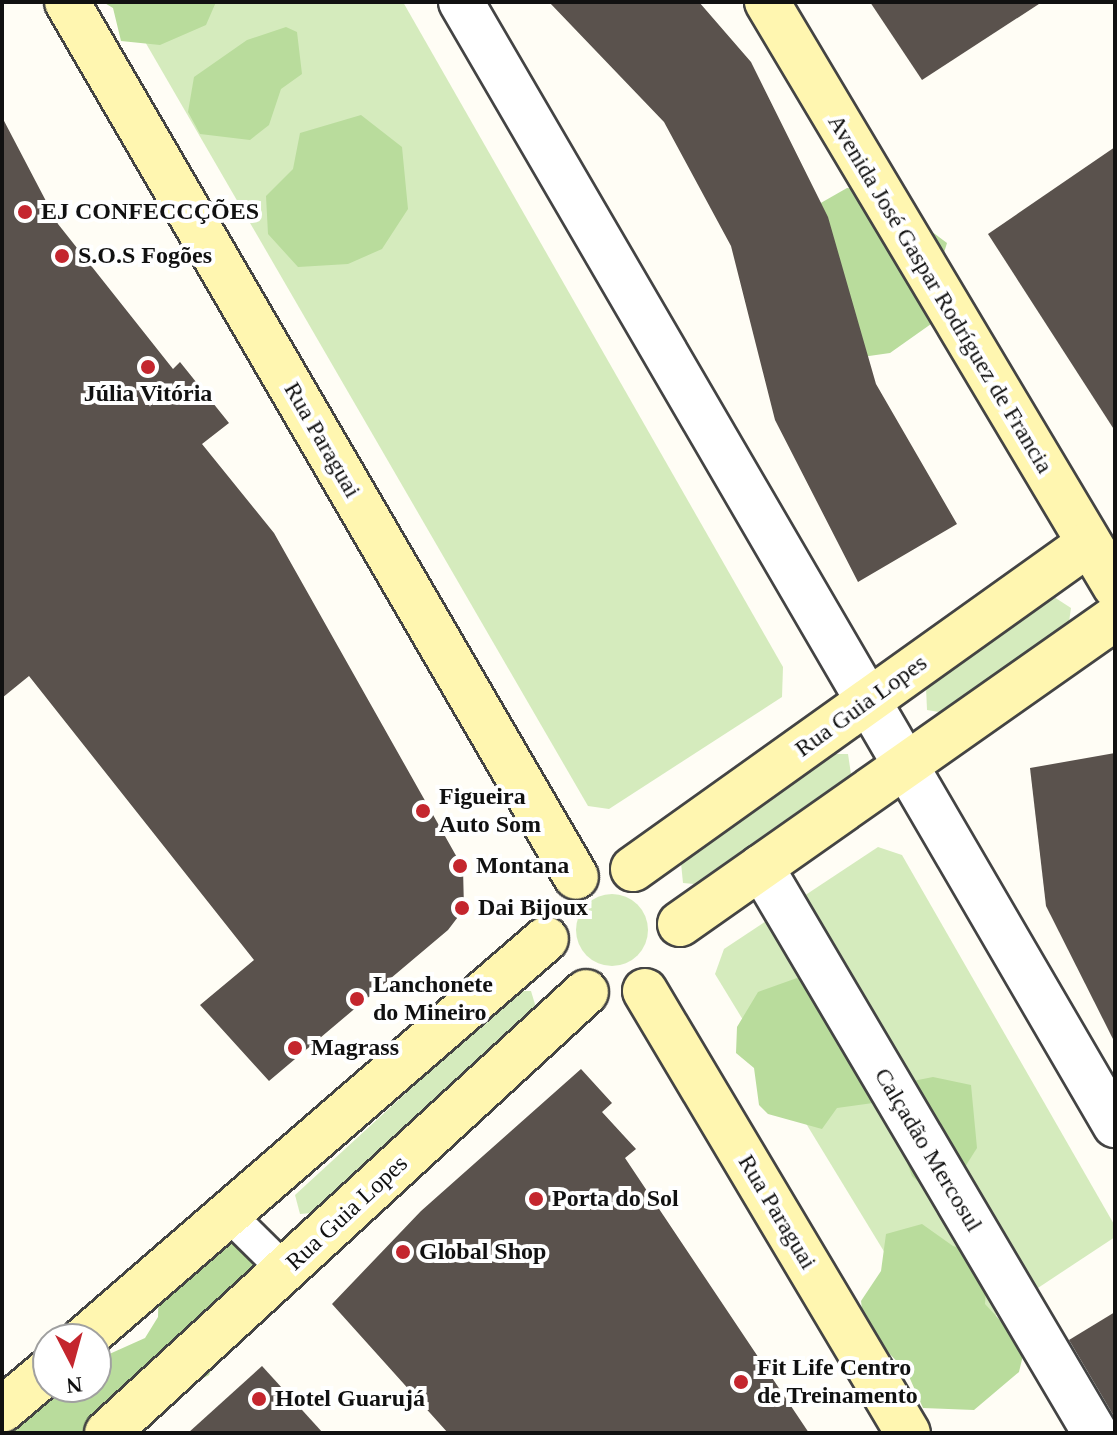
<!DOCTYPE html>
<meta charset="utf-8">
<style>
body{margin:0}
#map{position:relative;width:1117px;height:1435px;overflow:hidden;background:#fffdf5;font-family:Georgia,serif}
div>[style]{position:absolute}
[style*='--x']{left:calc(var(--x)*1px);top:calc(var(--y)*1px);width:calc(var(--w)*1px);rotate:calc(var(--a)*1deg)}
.green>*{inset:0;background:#d5ebbd}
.round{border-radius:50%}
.forest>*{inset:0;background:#b9dc9c}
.building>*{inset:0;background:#5a524d}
.roads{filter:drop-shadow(2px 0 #444) drop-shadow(-2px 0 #444) drop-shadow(0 2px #444) drop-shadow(0 -2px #444)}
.service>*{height:32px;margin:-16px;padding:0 16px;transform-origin:16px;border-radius:16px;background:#fff}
.pedestrian>*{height:44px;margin:-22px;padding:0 22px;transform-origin:22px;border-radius:22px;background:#fff}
.minor>*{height:44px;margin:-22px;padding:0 22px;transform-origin:22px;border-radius:22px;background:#fff}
.secondary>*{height:44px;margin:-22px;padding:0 22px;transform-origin:22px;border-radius:22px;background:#fff6b0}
.dots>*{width:22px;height:22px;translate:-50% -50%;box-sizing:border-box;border:4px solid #fff;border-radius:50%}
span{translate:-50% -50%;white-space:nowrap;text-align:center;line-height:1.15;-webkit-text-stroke:8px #fff;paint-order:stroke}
.poi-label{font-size:24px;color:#111;font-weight:700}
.left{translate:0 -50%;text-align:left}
.street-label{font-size:24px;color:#111}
.frame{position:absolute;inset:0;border:4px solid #111;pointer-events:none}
.north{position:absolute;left:32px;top:1323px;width:80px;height:80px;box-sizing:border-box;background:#fff;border:2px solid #a0a0a0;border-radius:50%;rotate:174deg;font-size:22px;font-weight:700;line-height:32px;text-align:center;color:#111}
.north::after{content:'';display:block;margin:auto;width:28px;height:36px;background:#c4262e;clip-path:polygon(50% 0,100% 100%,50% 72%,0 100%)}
</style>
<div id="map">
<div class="green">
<i style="clip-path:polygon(122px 2px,403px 2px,783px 667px,782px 697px,609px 809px,588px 806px)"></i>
<i style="clip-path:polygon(1054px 597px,1071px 608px,1069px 622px,939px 712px,927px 710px,926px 687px)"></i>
<i style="clip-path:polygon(831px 754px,848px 754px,851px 774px,694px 884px,683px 883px,681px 863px)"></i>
<i style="clip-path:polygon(878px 847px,902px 855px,1115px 1226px,1115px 1237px,944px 1350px,715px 974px,724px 949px)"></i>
<i class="round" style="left:576px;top:894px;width:72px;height:72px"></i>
<i style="clip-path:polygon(517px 991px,531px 991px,537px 1011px,312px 1213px,300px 1214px,295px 1195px)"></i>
</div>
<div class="forest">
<i style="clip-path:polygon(103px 2px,216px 2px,206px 25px,160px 45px,121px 41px,113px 8px)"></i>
<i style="clip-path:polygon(286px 27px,297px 32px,302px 74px,281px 89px,269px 125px,250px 140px,200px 134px,188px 112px,194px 77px,247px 40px)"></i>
<i style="clip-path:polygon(361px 115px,402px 147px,408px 209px,382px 249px,348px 264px,298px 267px,268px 234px,266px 196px,293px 169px,300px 133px)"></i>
<i style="clip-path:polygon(847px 188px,876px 190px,947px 243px,929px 301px,931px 324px,890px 353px,862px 357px,812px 208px)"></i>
<i style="clip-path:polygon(797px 978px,819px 990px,839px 1048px,858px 1028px,875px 1091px,873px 1103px,837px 1108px,822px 1129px,768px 1114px,759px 1105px,754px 1068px,736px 1053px,737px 1027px,758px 992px)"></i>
<i style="clip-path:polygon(933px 1077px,971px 1085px,977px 1148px,958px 1178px,924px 1187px,912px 1176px,890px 1116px,908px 1082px)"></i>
<i style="clip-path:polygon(215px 1224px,261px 1258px,209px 1375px,101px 1433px,2px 1433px,2px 1418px,49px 1387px,96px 1387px,96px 1360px,145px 1338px,158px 1317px,159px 1279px)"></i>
<i style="clip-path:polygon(922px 1224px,953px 1246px,988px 1256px,985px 1304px,1025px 1347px,1019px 1372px,974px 1410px,923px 1408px,907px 1372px,864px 1327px,861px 1301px,881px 1271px,886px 1234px)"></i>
</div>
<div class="building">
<i style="clip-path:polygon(549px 2px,699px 2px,751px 62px,828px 217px,876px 384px,957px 524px,858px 582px,775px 420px,731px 246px,664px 122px)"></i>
<i style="clip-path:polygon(870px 2px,1042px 2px,922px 80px)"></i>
<i style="clip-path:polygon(2px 117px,58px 224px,173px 369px,180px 362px,229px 423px,202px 444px,274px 533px,463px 868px,464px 909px,448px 930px,269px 1081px,200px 1005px,254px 960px,29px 676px,2px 698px)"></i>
<i style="clip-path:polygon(1115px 147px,1115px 431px,988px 234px)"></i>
<i style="clip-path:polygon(1115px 753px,1115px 1043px,1046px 906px,1030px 768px)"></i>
<i style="clip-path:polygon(581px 1069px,612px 1103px,602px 1112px,636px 1149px,625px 1158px,809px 1433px,448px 1433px,332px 1304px,421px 1211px)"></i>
<i style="clip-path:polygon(1115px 1312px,1115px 1418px,1069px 1340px)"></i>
<i style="clip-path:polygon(262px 1366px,323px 1433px,188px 1433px)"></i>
</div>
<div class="roads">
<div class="service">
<i style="--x:228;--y:1214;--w:80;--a:44.5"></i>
</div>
<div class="pedestrian">
<i style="--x:761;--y:867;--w:657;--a:59.45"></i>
</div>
<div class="minor">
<i style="--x:461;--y:2;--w:1300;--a:59.78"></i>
</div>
<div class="secondary">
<i style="--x:67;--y:2;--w:1012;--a:59.81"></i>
<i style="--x:767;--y:2;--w:680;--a:59.21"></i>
<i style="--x:633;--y:869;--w:559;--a:-35.54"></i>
<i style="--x:680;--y:924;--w:532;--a:-35.12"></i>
<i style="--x:645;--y:991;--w:514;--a:59.25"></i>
<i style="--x:84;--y:1339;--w:611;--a:-40.89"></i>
<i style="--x:2;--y:1410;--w:60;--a:-40.3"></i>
<i style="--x:107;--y:1433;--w:651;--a:-42.63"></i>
</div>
</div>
<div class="dots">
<i style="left:25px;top:212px;background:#c4262e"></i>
<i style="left:62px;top:256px;background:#c4262e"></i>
<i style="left:148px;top:367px;background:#c4262e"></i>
<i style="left:423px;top:811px;background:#c4262e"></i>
<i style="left:460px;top:866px;background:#c4262e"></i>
<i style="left:462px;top:908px;background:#c4262e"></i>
<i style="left:357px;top:999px;background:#c4262e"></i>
<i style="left:295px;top:1048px;background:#c4262e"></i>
<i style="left:536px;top:1199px;background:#c4262e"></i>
<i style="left:403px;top:1252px;background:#c4262e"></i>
<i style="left:741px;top:1382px;background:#c4262e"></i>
<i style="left:259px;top:1399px;background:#c4262e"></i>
</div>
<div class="poi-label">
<span class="left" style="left:41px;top:212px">EJ CONFECCÇÕES</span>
<span class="left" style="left:78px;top:256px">S.O.S Fogões</span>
<span style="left:148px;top:394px">Júlia Vitória</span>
<span class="left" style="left:439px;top:811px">Figueira<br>Auto Som</span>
<span class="left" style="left:476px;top:866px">Montana</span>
<span class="left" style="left:478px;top:908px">Dai Bijoux</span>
<span class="left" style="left:373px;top:999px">Lanchonete<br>do Mineiro</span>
<span class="left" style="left:311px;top:1048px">Magrass</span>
<span class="left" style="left:552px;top:1199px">Porta do Sol</span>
<span class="left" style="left:419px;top:1252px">Global Shop</span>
<span class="left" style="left:757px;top:1382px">Fit Life Centro<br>de Treinamento</span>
<span class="left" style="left:275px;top:1399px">Hotel Guarujá</span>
</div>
<div class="street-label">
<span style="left:940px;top:294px;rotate:59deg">Avenida José Gaspar Rodríguez de Francia</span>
<span style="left:322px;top:440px;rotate:60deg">Rua Paraguai</span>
<span style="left:861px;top:706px;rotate:-36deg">Rua Guia Lopes</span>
<span style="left:928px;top:1150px;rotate:59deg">Calçadão Mercosul</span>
<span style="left:777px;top:1212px;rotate:59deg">Rua Paraguai</span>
<span style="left:347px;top:1213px;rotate:-43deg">Rua Guia Lopes</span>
</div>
<div class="frame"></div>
<div class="north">N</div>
</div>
